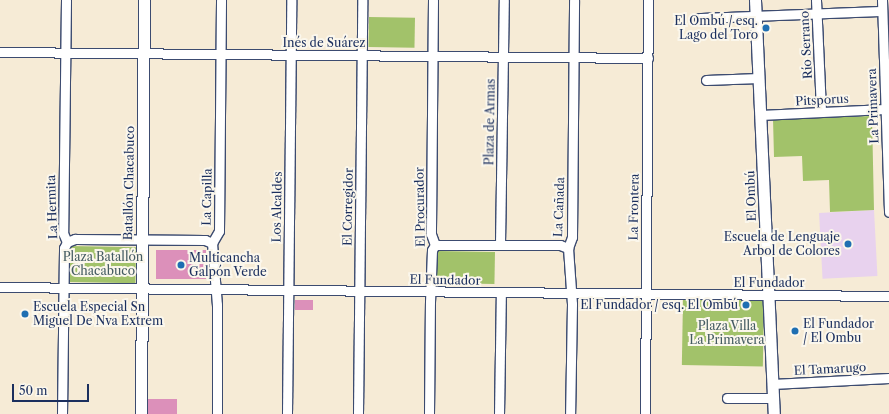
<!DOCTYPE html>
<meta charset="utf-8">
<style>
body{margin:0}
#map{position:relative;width:889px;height:414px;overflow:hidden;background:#f6ebd6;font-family:"Libre Caslon Text",serif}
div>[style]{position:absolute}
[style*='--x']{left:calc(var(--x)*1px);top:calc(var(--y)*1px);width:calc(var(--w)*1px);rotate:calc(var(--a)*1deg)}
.built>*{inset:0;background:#e8d2ee;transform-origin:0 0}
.green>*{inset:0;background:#a2c26a;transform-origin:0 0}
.building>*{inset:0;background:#dc90ba;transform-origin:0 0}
.roads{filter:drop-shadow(1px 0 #3c4b70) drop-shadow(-1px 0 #3c4b70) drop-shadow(0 1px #3c4b70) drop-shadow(0 -1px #3c4b70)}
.minor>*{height:9px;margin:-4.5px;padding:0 4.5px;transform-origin:4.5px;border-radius:4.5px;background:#fff}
.tertiary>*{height:11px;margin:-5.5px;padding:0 5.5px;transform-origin:5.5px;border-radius:5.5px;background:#fff}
.dots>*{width:11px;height:11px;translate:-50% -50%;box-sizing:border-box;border:2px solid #fbf7ec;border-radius:50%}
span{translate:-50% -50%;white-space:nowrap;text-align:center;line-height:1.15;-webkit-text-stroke:4px #fbf7ec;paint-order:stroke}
.poi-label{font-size:12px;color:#1b2f5e}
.right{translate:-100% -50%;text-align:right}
.left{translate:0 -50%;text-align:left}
.street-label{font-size:12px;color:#1b2f5e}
.park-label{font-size:12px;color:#445b62}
.scale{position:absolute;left:12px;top:384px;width:77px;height:18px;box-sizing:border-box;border:2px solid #1b2f5e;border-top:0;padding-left:5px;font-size:12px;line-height:14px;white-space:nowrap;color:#1b2f5e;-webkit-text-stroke:3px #fbf7ec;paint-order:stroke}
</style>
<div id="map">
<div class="built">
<i style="left:874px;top:210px;width:66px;height:55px;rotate:87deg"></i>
</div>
<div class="green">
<i style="left:369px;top:17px;width:46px;height:30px;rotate:1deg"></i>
<i style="clip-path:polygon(872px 116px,874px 210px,830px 212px,829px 180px,803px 181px,802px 156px,774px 157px,773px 119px)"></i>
<i style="left:70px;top:246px;width:66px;height:36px;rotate:1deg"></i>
<i style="left:437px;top:251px;width:58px;height:32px;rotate:1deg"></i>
<i style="left:683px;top:299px;width:81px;height:66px;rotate:1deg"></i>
</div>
<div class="building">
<i style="left:156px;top:250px;width:50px;height:29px"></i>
<i style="left:295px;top:300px;width:18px;height:10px"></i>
<i style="left:177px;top:399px;width:15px;height:29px;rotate:90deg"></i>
</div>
<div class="roads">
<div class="minor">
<i style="--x:66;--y:0;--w:233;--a:90.7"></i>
<i style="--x:63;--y:233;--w:10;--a:66"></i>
<i style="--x:433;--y:0;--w:234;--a:90.5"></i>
<i style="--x:431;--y:234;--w:12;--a:70"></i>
<i style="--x:816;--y:0;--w:112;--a:87.4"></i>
<i style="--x:882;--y:0;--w:212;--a:88.1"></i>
<i style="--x:699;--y:18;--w:183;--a:-2.2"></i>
<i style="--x:0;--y:52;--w:648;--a:0.53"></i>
<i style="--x:706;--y:80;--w:53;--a:-2.2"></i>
<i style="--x:760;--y:115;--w:125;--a:-2.7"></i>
<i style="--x:67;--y:242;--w:9;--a:-21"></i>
<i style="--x:75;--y:239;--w:130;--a:0.4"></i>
<i style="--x:205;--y:240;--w:8;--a:23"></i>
<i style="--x:212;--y:243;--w:14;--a:-60"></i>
<i style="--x:219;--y:231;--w:231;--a:-89.5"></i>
<i style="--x:212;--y:243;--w:62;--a:85.4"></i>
<i style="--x:217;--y:305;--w:109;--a:90"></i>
<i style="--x:500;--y:244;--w:244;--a:-89.1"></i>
<i style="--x:435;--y:245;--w:125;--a:0"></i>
<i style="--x:560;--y:245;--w:9;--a:21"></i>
<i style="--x:568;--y:248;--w:12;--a:-70"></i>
<i style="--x:572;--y:237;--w:237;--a:-89.5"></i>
<i style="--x:568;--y:248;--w:56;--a:85.9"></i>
<i style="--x:572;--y:304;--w:110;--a:91"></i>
<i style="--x:0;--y:287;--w:889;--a:0.58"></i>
<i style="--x:772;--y:384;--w:117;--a:-2.9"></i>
<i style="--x:727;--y:398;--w:46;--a:0"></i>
<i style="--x:62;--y:414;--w:166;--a:-89.3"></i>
<i style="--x:64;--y:248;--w:7;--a:-63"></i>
<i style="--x:287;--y:414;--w:414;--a:-89.4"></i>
<i style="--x:358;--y:414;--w:414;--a:-89.4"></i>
<i style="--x:429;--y:414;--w:112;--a:-89.5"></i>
<i style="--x:430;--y:302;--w:52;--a:-87.8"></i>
<i style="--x:432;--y:250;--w:6;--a:-59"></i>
<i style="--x:499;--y:414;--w:122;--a:-89.1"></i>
<i style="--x:645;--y:414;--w:414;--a:-89.6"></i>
</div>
<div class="tertiary">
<i style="--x:755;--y:0;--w:414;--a:87.4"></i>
<i style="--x:141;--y:414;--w:414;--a:-89.6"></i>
</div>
</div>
<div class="dots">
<i style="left:766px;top:28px;background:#1f6fb2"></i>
<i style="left:848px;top:244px;background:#1f6fb2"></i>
<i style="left:181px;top:265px;background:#1f6fb2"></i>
<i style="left:746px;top:305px;background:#1f6fb2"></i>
<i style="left:25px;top:314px;background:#1f6fb2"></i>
<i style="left:795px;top:331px;background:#1f6fb2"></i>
</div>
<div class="poi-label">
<span class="right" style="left:758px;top:28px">El Ombú / esq.<br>Lago del Toro</span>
<span class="right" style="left:840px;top:244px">Escuela de Lenguaje<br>Arbol de Colores</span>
<span class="left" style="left:189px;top:265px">Multicancha<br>Galpón Verde</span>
<span class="right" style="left:738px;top:305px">El Fundador / esq. El Ombú</span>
<span class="left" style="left:33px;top:314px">Escuela Especial Sn<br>Miguel De Nva Extrem</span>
<span class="left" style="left:803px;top:331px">El Fundador<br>/ El Ombu</span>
</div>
<div class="street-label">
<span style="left:324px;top:43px">Inés de Suárez</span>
<span style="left:806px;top:45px;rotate:-93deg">Río Serrano</span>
<span style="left:822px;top:100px;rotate:-3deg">Pitsporus</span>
<span style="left:873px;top:106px;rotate:-92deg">La Primavera</span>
<span style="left:490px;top:122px;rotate:-89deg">Plaza de Armas</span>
<span style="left:129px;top:183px;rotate:-89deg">Batallón Chacabuco</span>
<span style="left:751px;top:196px;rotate:-92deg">El Ombú</span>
<span style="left:207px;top:197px;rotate:-89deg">La Capilla</span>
<span style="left:52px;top:207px;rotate:-92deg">La Hermita</span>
<span style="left:277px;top:207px;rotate:-89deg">Los Alcaldes</span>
<span style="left:348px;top:207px;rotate:-89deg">El Corregidor</span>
<span style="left:420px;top:207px;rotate:-91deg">El Procurador</span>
<span style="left:559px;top:207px;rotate:-88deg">La Cañada</span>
<span style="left:634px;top:207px;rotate:-89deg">La Frontera</span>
<span style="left:445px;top:280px;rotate:1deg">El Fundador</span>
<span style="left:769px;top:283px">El Fundador</span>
<span style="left:830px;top:369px;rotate:-3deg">El Tamarugo</span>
</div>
<div class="park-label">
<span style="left:103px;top:264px">Plaza Batallón<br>Chacabuco</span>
<span style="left:727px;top:333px">Plaza Villa<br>La Primavera</span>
</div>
<div class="scale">50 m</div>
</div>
